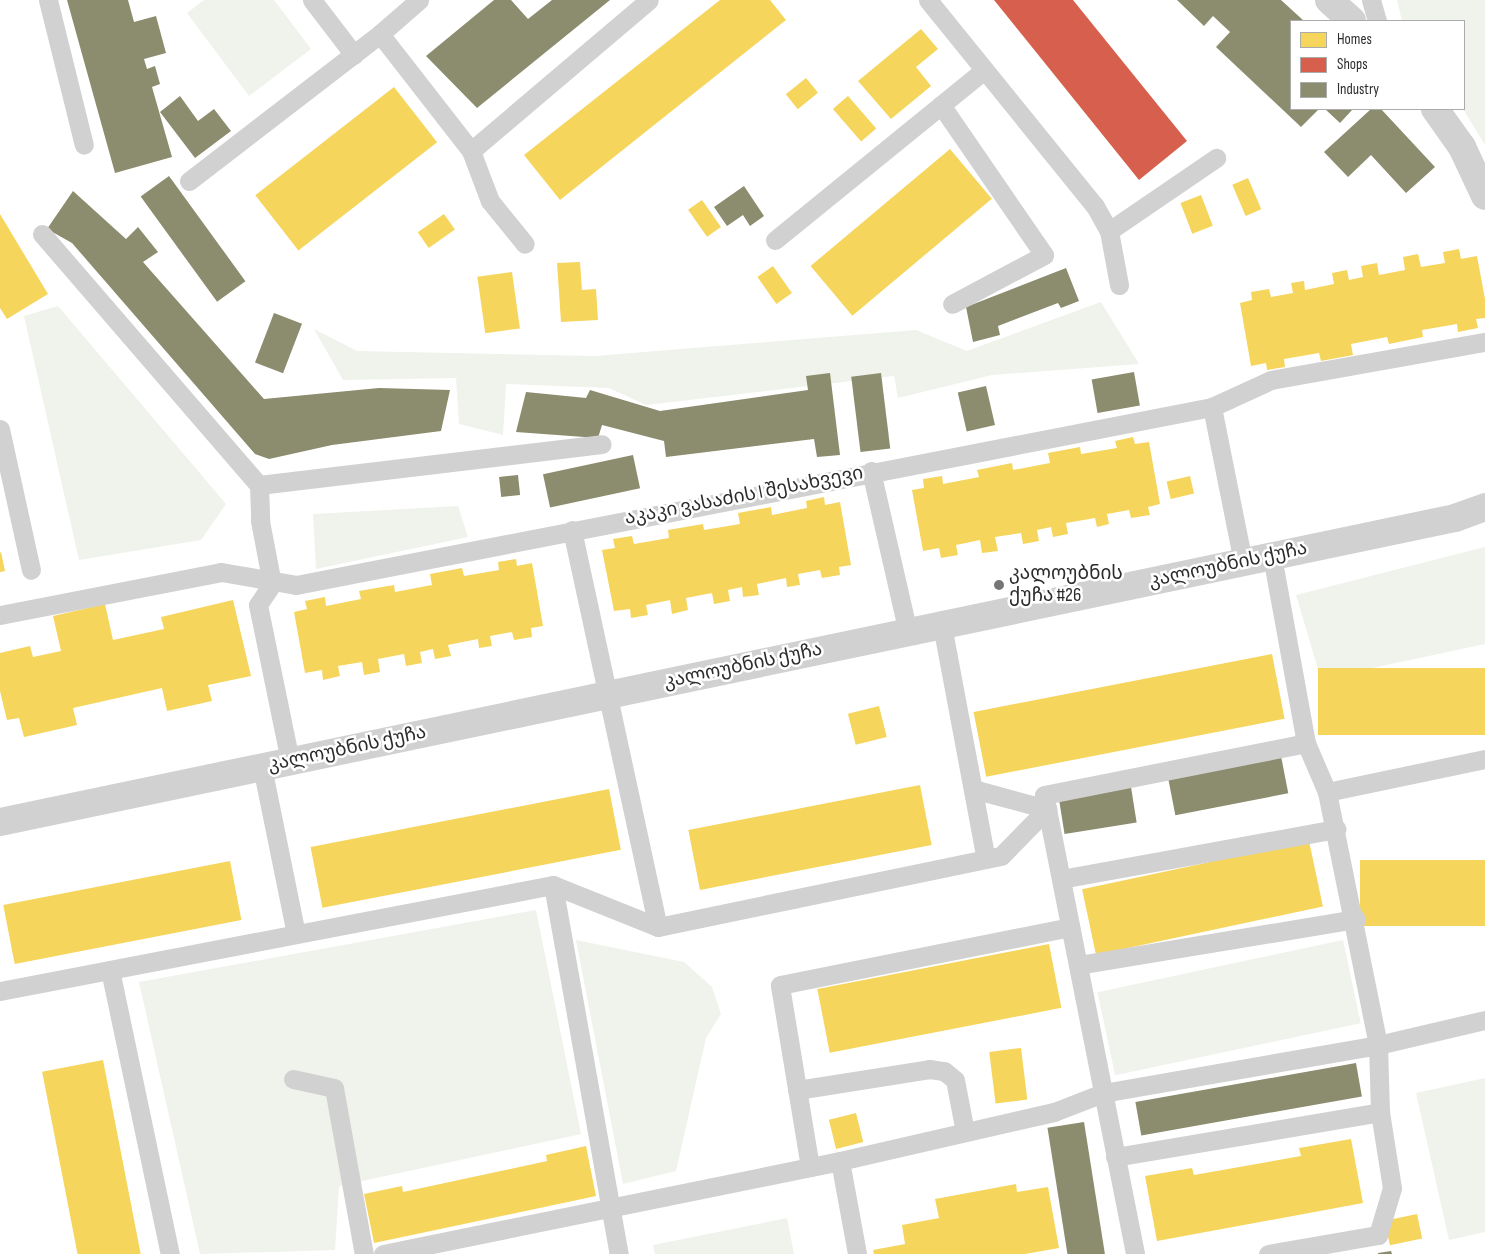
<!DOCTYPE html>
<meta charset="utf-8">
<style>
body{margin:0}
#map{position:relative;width:1485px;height:1254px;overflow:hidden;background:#fff;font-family:"Sofia Sans Condensed","Noto Sans Georgian",sans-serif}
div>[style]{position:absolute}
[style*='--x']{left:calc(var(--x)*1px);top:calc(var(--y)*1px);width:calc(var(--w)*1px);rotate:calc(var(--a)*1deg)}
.green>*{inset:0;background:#eff3eb;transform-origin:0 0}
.homes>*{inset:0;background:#f6d55c;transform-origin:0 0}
.shops>*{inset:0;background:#d6604d}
.industry>*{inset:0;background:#8c8c6e;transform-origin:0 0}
.service>*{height:19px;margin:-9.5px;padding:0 9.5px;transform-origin:9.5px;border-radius:9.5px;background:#d1d1d1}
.minor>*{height:28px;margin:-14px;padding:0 14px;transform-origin:14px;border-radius:14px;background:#d1d1d1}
.tertiary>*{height:28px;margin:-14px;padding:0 14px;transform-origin:14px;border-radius:14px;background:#d1d1d1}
.dots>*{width:14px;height:14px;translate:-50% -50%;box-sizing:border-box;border:2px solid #fff;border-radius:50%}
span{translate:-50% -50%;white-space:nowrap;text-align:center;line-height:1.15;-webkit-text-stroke:5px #fff;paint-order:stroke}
.street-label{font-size:19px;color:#2c2c2c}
.poi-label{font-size:19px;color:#2c2c2c}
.left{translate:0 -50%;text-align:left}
.legend{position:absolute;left:1290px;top:20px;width:175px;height:90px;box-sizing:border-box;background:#fff;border:1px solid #ababab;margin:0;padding:6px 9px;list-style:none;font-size:15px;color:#2c2c2c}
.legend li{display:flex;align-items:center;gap:10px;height:25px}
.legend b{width:25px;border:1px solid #ababab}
</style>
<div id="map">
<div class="green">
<i style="clip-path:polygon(204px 0,274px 0,311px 49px,249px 96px,187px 13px)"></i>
<i style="clip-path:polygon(1397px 0,1485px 0,1485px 145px,1463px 109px,1464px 21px,1402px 21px)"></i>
<i style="clip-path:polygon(1101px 302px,1139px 364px,992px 375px,898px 398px,894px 376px,646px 405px,609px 388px,506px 384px,503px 435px,459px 424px,456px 378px,343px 380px,314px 329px,357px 351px,595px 356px,916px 330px,967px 351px)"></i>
<i style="clip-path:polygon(58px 306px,226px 504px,201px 540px,79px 560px,24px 316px)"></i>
<i style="clip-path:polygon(458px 506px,468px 537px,316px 569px,313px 514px)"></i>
<i style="clip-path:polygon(1485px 547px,1485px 644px,1321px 679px,1296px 595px)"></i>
<i style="clip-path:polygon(536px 910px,581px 1134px,339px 1186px,335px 1250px,200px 1254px,139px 982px)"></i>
<i style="clip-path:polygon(576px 940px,684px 962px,712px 987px,721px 1014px,706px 1038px,676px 1171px,623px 1184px)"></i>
<i style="left:1343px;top:940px;width:85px;height:251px;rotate:78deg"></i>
<i style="clip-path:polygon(1485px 1078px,1485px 1232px,1449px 1240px,1416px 1093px)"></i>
<i style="clip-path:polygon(787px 1218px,794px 1254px,655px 1254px,653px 1245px)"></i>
</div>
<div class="homes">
<i style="clip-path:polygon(720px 0,770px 0,786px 20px,560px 200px,524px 155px)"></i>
<i style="clip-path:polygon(921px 29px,938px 49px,916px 67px,931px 86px,891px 119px,858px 81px)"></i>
<i style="left:806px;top:78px;width:19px;height:26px;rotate:51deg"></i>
<i style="left:394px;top:87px;width:70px;height:176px;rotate:52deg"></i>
<i style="left:848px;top:96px;width:43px;height:20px;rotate:49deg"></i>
<i style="left:950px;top:149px;width:65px;height:182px;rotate:50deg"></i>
<i style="left:1248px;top:178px;width:34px;height:17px;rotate:67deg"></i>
<i style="left:1201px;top:195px;width:33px;height:22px;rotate:69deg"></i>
<i style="left:702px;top:200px;width:33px;height:17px;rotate:55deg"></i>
<i style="clip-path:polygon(0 214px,48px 294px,7px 319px,0 308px)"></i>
<i style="left:444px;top:214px;width:19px;height:32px;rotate:55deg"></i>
<i style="clip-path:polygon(1459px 249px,1461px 259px,1477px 256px,1485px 299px,1485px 318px,1476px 319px,1478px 328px,1458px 332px,1457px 324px,1422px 330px,1423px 337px,1389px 344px,1387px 337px,1351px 344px,1353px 355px,1321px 361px,1319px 353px,1284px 359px,1285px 367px,1267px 370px,1266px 363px,1251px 366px,1240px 303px,1252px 300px,1251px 292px,1269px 289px,1271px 297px,1293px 293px,1291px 283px,1304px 281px,1305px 290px,1334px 284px,1332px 273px,1347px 270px,1349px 280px,1363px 277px,1361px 266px,1377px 263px,1379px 275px,1405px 270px,1403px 257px,1418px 254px,1421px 267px,1445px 263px,1443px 252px)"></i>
<i style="clip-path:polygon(580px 262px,582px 290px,596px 289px,598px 320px,561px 322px,557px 263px)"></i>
<i style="left:773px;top:266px;width:33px;height:19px;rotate:55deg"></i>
<i style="left:512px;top:272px;width:57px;height:35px;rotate:82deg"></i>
<i style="clip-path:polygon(1133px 437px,1135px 444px,1149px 442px,1160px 504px,1148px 507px,1150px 515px,1131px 518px,1129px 510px,1107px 514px,1109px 524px,1097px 527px,1095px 518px,1066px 523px,1068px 534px,1053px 537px,1051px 527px,1037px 530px,1039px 541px,1023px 544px,1021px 533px,995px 537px,998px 551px,982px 553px,980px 540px,956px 545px,958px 555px,941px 558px,939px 548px,923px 551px,912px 490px,924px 488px,923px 479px,942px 476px,943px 484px,979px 477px,977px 470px,1012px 463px,1013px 470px,1050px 463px,1048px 453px,1080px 447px,1081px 454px,1117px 448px,1115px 441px)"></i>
<i style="left:1190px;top:476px;width:18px;height:24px;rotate:77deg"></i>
<i style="clip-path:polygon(824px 497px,825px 505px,840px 502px,851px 565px,839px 567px,840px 575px,822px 578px,820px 570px,798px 574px,800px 585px,787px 587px,786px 578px,757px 584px,759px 595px,743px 597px,742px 587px,728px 590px,730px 601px,714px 604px,712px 593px,686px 598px,688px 610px,672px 614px,670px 600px,646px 605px,648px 615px,631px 618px,630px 609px,614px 611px,602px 550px,615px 548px,613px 539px,632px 536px,634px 544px,669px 538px,668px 530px,703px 524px,704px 530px,740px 524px,738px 513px,771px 507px,772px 515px,807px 508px,806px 501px)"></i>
<i style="clip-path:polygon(1px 552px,5px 571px,0 572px,0 553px)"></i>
<i style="clip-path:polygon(516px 559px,517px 566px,532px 563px,543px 626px,531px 628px,532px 637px,514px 640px,512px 632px,490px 636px,492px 646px,479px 648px,478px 639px,448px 645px,451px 656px,435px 659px,433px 649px,420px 652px,422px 663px,406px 666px,404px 654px,378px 659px,380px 672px,364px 675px,362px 662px,338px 666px,340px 676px,323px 680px,322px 670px,305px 673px,294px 612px,307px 609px,305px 601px,325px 597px,326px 606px,361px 599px,359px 591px,394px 585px,395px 592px,432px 585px,430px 574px,462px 568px,464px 576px,499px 570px,498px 562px)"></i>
<i style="clip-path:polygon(233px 600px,251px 676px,208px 685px,212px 701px,167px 711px,162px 688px,73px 708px,77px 725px,24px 737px,19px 718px,7px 720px,0 691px,0 653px,30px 646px,33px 657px,61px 651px,53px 616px,105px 604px,113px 640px,164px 629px,161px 617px)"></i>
<i style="left:1272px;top:654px;width:66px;height:304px;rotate:79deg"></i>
<i style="left:1485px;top:668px;width:67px;height:167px;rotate:90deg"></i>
<i style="left:879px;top:706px;width:32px;height:32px;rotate:76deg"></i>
<i style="left:920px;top:785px;width:61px;height:236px;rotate:79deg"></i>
<i style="left:609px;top:789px;width:62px;height:304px;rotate:79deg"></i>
<i style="left:1309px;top:841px;width:67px;height:232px;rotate:78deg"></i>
<i style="left:1485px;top:860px;width:66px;height:125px;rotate:90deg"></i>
<i style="left:230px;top:861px;width:60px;height:231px;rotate:79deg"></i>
<i style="left:1049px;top:944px;width:65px;height:236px;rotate:79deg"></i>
<i style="left:1021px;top:1048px;width:52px;height:32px;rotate:83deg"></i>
<i style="left:103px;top:1060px;width:198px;height:62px;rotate:79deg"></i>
<i style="left:856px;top:1113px;width:30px;height:28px;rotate:76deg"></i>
<i style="clip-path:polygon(1351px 1139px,1363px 1203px,1157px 1241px,1145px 1176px,1192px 1168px,1194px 1175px,1301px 1156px,1299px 1148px)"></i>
<i style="clip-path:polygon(586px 1146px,596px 1196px,374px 1243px,364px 1194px,402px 1186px,403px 1192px,547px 1161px,546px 1155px)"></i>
<i style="clip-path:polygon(1016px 1184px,1017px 1192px,1048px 1187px,1059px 1248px,1025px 1254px,874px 1254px,873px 1250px,905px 1244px,902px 1225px,939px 1218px,935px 1199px)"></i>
<i style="left:1417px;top:1214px;width:25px;height:33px;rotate:78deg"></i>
</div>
<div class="shops">
<i style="clip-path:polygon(994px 0,1073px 0,1187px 141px,1139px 180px)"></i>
</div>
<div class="industry">
<i style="clip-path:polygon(67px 0,128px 0,134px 22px,156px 16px,166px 53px,144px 59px,147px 69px,155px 66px,160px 84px,152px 87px,172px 157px,115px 173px)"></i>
<i style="clip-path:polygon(494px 0,511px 0,528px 19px,552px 0,610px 0,477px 108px,426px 56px)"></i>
<i style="clip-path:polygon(1177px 0,1281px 0,1304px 21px,1291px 21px,1291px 109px,1319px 109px,1301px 127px,1216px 47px,1230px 32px,1213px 16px,1204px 26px)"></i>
<i style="clip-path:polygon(180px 96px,198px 121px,214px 109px,231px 131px,195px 158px,160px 112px)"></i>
<i style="clip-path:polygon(1325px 109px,1353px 109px,1340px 123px)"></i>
<i style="clip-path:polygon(1371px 109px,1381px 109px,1435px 167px,1406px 193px,1371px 155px,1348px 177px,1324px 152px)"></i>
<i style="left:169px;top:176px;width:130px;height:35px;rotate:54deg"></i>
<i style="clip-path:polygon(744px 186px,764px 216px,750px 226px,743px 215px,727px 226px,714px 207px)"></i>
<i style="clip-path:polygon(73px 191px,126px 239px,138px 227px,158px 252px,143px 262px,264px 399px,379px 388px,450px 390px,441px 431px,332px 445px,269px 459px,255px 454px,72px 243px,47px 229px)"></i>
<i style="clip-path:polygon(1066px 268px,1079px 301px,1061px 308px,1058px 303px,998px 326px,1000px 335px,973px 342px,966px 307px)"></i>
<i style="left:274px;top:313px;width:30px;height:53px;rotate:21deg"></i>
<i style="left:1134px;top:372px;width:34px;height:43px;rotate:80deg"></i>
<i style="clip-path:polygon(830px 373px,840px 455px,817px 457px,814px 439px,666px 457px,664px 441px,602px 425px,598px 438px,516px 432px,526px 392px,586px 398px,590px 390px,660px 411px,808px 390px,806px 376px)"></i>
<i style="left:881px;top:373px;width:76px;height:30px;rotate:83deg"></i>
<i style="left:986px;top:386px;width:40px;height:29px;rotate:77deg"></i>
<i style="left:633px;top:455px;width:34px;height:92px;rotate:78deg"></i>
<i style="left:518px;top:475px;width:20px;height:19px;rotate:84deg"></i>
<i style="left:1281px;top:756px;width:38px;height:115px;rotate:79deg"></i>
<i style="left:1131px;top:787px;width:36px;height:73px;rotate:81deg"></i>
<i style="left:1356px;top:1063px;width:34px;height:224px;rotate:80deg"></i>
<i style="left:1084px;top:1122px;width:134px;height:37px;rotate:81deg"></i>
<i style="clip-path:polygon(1391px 1251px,1392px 1254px,1378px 1254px,1378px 1253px)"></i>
</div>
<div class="service">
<i style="--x:48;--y:0;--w:149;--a:76.1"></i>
<i style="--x:312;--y:0;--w:69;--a:52.6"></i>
<i style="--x:928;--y:0;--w:265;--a:51"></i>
<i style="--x:1095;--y:206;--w:29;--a:61"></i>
<i style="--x:1109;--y:231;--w:55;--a:79.5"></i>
<i style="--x:1371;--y:0;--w:22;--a:74"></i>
<i style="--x:380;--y:34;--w:52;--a:-41.1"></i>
<i style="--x:941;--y:105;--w:182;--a:55.5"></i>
<i style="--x:1044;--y:255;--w:104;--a:152"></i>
<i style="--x:471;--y:151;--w:53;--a:69.2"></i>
<i style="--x:490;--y:201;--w:55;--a:50.9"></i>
<i style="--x:189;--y:181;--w:241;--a:-37.6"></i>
<i style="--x:380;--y:34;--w:148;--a:52.1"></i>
<i style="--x:471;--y:151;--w:233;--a:-40.3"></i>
<i style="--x:1109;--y:231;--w:130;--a:-34.3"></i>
<i style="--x:42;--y:234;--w:332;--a:49.2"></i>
<i style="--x:259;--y:485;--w:345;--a:-6.8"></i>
<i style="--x:775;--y:240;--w:269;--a:-39.1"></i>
<i style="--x:1212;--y:407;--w:158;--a:78.7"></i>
<i style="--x:0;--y:429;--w:144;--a:77.6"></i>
<i style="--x:871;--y:471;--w:165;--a:77.1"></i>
<i style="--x:259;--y:485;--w:36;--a:88"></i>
<i style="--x:260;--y:521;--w:64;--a:79.2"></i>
<i style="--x:272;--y:584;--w:25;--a:124"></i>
<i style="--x:258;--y:605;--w:159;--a:78.4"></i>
<i style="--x:572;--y:530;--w:406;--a:77.8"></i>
<i style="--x:1272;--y:556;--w:190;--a:79.7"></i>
<i style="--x:0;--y:615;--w:225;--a:-11"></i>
<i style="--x:221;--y:572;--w:76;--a:9.8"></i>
<i style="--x:296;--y:585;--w:933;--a:-11"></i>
<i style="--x:1212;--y:407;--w:65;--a:-24.6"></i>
<i style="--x:1271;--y:380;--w:217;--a:-10.1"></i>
<i style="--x:942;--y:625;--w:238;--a:79.4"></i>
<i style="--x:262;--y:767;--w:170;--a:78.5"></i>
<i style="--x:973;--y:789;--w:77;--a:15.1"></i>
<i style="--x:1047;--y:809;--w:454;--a:78.8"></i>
<i style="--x:1061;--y:879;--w:280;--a:-10.3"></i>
<i style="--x:553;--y:885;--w:375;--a:79.9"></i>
<i style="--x:1078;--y:965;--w:282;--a:-9.4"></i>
<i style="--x:110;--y:970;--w:290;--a:78.1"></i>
<i style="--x:0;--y:991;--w:563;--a:-10.85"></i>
<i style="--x:553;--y:885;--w:113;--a:21.8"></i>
<i style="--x:658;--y:927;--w:350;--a:-11.7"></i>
<i style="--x:1001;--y:856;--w:66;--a:-45.6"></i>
<i style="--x:1047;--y:809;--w:14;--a:-102"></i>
<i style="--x:1044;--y:795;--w:267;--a:-11.2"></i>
<i style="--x:1306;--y:743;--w:53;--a:66.8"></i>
<i style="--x:1327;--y:792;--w:161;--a:-11.8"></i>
<i style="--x:293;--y:1079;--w:42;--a:12.4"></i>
<i style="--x:334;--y:1088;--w:169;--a:79.8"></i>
<i style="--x:797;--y:1090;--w:134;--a:-9"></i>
<i style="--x:929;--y:1069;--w:15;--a:8"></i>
<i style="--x:944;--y:1071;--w:14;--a:39"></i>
<i style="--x:955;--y:1080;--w:53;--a:79.1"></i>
<i style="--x:1115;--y:1157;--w:269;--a:-9.6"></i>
<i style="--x:1380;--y:1112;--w:67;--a:-91.7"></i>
<i style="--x:1378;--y:1045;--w:258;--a:-101.4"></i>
<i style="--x:840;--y:1161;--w:95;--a:79.6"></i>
<i style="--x:810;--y:1167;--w:184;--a:-99.4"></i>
<i style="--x:780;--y:985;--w:296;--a:-11.3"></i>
<i style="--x:383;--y:1254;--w:466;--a:-11.5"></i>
<i style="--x:840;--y:1161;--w:220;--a:-12.9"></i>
<i style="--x:1054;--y:1112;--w:53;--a:-21.2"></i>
<i style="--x:1103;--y:1093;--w:279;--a:-9.9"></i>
<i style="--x:1378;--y:1045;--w:110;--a:-13.2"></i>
<i style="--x:1268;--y:1254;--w:112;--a:-9.8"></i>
<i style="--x:1378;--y:1235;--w:49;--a:-73.4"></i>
<i style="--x:1392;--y:1188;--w:77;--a:-99"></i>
</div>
<div class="minor">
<i style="--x:1329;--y:0;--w:31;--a:42"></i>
<i style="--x:1435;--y:109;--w:47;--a:54.6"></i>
<i style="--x:1462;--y:147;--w:54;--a:64.9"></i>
</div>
<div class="tertiary">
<i style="--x:0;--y:822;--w:1486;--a:-11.8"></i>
<i style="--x:1455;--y:518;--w:32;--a:-20"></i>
</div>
<div class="dots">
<i style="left:999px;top:585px;background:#767676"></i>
</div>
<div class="street-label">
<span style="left:744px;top:496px;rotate:-11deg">აკაკი ვასაძის I შესახვევი</span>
<span style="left:1228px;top:565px;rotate:-12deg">კალოუბნის ქუჩა</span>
<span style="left:743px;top:666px;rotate:-12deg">კალოუბნის ქუჩა</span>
<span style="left:347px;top:749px;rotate:-12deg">კალოუბნის ქუჩა</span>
</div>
<div class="poi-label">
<span class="left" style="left:1009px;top:585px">კალოუბნის<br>ქუჩა #26</span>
</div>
<ul class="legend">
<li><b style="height:14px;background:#f6d55c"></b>Homes</li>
<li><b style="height:14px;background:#d6604d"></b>Shops</li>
<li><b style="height:14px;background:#8c8c6e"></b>Industry</li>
</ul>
</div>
